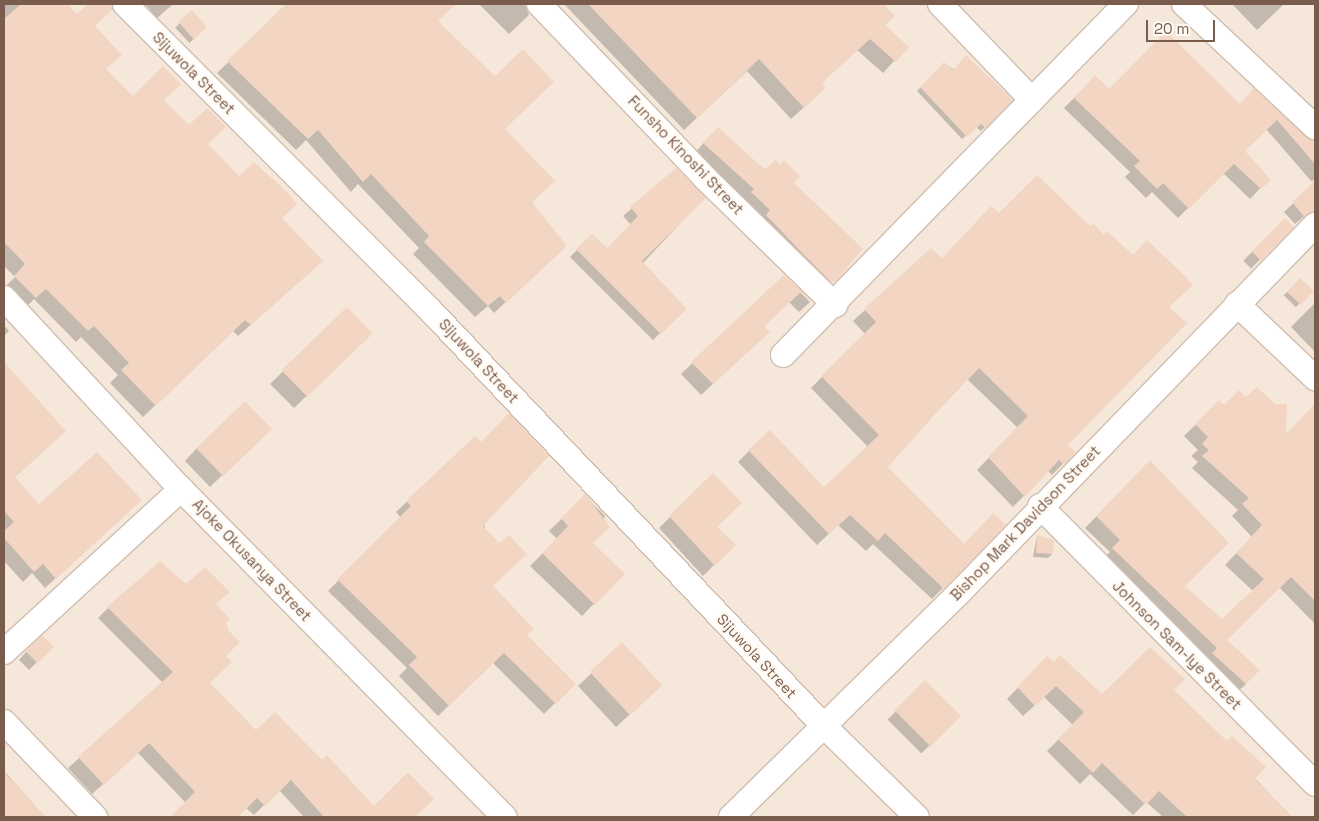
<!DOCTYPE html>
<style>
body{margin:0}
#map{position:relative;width:1319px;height:821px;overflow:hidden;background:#fdf6ec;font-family:"Space Grotesk",sans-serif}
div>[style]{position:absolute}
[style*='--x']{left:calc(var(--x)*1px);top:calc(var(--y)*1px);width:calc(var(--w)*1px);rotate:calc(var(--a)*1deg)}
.residential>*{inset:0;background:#f5e8da;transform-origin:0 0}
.shadow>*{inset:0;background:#0003;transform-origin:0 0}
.building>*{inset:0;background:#f3d5c3;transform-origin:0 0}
.roads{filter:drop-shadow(1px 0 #d1beb0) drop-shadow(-1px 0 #d1beb0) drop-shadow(0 1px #d1beb0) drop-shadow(0 -1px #d1beb0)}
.street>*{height:24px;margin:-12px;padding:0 12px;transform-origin:12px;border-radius:12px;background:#fff}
span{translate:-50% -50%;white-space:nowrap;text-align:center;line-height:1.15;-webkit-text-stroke:5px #fffaf3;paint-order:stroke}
.street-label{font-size:15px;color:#7a5c4d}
.frame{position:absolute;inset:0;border:5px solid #7a5c4d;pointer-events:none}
.scale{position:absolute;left:1146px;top:20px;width:69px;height:22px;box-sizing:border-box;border:2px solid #7a5c4d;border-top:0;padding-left:6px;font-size:15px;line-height:18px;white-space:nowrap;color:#7a5c4d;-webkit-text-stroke:4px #fffaf3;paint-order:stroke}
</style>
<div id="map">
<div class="residential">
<i style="left:4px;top:4px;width:1311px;height:813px"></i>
</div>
<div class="shadow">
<i style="clip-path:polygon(4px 4px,65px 4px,77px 16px,90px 4px,103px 4px,109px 10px,93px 26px,105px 69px,133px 98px,163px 101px,322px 261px,238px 336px,233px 331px,143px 417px,110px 383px,118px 375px,81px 337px,76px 342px,34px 299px,24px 309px,4px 288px,15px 277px,4px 266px)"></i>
<i style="clip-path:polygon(145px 4px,173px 4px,157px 18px)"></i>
<i style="clip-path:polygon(289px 4px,454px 4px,437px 21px,504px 129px,554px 257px,494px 313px,488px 306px,475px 317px,413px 254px,419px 248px,358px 184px,351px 192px,306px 140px,296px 150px,217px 73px)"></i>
<i style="clip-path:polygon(479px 4px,525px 4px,529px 15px,509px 34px)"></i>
<i style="clip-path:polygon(564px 4px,882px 4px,893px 16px,883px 26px,907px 47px,883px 73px,857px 50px,820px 83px,812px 100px,791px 119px,747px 71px,684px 130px)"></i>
<i style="clip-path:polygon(1232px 4px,1284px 4px,1257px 30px)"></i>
<i style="left:192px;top:12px;width:21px;height:23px;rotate:47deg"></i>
<i style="clip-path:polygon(944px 64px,1011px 100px,981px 131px,976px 127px,962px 139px,917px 91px)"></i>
<i style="clip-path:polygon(1095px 77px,1109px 90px,1240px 105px,1254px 90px,1315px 144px,1315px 178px,1312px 182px,1266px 129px,1244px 151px,1269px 179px,1250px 199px,1223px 173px,1178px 218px,1152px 192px,1146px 198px,1125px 177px,1130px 172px,1064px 108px)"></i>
<i style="clip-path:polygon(707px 139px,792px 183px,861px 249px,820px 292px,694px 154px)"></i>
<i style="clip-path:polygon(676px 170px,704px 198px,643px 263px,685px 309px,653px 340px,570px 257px,592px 235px,606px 250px,631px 225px,623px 216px)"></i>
<i style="clip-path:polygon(1315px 183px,1315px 207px,1295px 224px,1284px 212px)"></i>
<i style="clip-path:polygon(999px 215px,1168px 307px,1066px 445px,1074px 452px,1052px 475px,1048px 471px,1013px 507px,977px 470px,1018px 428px,967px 379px,886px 467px,964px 545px,1004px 525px,932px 599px,873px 544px,866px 551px,838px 525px,817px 545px,738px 462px,749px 451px,824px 489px,868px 447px,811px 388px,865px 334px,853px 321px,865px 310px,931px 249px,942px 259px)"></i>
<i style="left:1285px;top:219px;width:11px;height:59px;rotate:45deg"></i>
<i style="clip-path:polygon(784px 276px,810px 302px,799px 312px,789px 302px,763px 327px,757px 343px,701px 395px,681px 374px)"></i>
<i style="left:1300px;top:279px;width:17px;height:23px;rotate:45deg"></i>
<i style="clip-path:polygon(1314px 304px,1315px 306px,1315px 352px,1291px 327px)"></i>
<i style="clip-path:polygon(347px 309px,358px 346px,294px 408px,270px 384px)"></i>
<i style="clip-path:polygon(4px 325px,9px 331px,4px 336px)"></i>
<i style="clip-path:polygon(4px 364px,65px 431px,14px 478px,39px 506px,129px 511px,45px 588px,32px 573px,23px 582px,4px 561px)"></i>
<i style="clip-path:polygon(1219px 402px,1285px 437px,1315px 410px,1315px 624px,1279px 587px,1225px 640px,1246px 684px,1234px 695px,1102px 560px,1110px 552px,1085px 528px,1150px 462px,1183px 586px,1222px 621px,1253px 591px,1225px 565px,1252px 537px,1232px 516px,1238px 510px,1192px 468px,1198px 462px,1191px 456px,1198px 450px,1184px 436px)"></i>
<i style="clip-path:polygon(270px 429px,210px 487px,185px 461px,197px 448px)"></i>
<i style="clip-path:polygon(475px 438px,491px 587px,526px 635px,574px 684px,544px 714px,493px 663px,438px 716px,399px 676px,407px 668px,328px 591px,401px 518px,396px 512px)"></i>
<i style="clip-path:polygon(713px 475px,715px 528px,734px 545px,703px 576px,659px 528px)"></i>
<i style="clip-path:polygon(585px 496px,605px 516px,592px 543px,623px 574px,582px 616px,530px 566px,557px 539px,549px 531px)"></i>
<i style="clip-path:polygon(1037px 536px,1052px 554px,1048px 558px,1033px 557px)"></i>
<i style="clip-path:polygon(186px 586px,215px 605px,225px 622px,224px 656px,208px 683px,256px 732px,322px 762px,374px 807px,422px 809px,413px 817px,304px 817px,279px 790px,254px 815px,246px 808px,237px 817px,172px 817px,186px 803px,138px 753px,92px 794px,68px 768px,163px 683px,98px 618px,108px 608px)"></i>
<i style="clip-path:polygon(622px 644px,648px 698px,616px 727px,578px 686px)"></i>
<i style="clip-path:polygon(52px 647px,29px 670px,19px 660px,26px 652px)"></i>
<i style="clip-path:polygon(1047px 658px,1102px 696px,1173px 690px,1291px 817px,1163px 817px,1146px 802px,1133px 815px,1090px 774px,1080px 784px,1047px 751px,1073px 725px,1044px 697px,1023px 716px,1007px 699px)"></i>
<i style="left:925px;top:682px;width:48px;height:53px;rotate:45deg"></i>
<i style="clip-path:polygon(4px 771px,45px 817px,4px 817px)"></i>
</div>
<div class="building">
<i style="clip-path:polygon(21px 4px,67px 4px,77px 14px,88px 4px,112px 4px,113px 9px,95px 26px,122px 55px,106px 69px,133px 96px,163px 66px,181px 84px,164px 100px,189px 125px,207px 108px,226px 127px,208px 144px,239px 176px,254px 162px,287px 192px,297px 204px,282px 218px,323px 261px,251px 325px,245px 320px,156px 406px,121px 370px,129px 363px,94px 326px,88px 331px,46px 289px,36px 298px,14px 276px,25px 264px,4px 242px,4px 19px)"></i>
<i style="clip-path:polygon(286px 4px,456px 4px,438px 21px,495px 76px,523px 49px,554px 82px,505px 129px,555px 181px,532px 202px,567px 246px,506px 303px,500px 296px,488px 306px,424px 242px,429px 236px,371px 174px,363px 182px,318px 130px,308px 139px,227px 61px)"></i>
<i style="clip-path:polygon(588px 4px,883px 4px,895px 16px,885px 25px,909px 47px,896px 62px,870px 39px,822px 83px,826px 88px,804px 108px,759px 59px,697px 118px)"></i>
<i style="left:192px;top:10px;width:23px;height:18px;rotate:49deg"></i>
<i style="clip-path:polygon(1166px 31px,1240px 104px,1254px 88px,1306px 137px,1315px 140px,1315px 164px,1277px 120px,1245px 151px,1271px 180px,1261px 189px,1234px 164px,1189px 209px,1163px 183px,1157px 189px,1134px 166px,1140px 161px,1074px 98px,1095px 75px,1109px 89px)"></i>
<i style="clip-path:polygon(966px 55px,1013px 100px,986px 128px,981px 124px,967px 137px,920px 87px,944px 62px,953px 70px)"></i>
<i style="clip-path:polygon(718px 127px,765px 170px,775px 160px,780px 165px,784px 160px,800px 176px,794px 183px,858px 244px,863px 249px,836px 281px,831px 282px,805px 256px,766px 215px,770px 210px,751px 192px,754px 189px,703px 143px)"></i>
<i style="clip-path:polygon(676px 168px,706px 198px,642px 261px,687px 309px,661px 334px,576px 249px,592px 234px,607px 248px,638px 216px,630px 207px)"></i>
<i style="clip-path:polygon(1037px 175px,1090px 226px,1093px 223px,1104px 235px,1107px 231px,1133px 255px,1147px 240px,1184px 275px,1193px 285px,1169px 307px,1187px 323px,1068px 445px,1076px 452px,1064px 465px,1059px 460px,1025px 497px,988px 457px,1028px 416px,979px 368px,937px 412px,888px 467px,964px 544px,993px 513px,1006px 525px,944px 589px,885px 533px,878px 541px,850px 515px,829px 534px,748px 450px,770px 430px,824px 487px,879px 435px,821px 376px,876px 322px,864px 309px,931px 248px,942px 258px,991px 206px,999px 213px)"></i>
<i style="clip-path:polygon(1315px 181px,1315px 212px,1304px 216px,1292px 202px)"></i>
<i style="left:1285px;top:218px;width:13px;height:47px;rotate:45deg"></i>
<i style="clip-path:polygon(784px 275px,812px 301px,801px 292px,764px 326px,770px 332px,713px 384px,691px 362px)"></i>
<i style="left:1300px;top:278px;width:19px;height:19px;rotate:43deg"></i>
<i style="left:347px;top:307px;width:37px;height:91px;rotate:46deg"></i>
<i style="clip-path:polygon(4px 362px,66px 431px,15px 477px,39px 504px,97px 452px,142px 500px,56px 579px,43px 564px,34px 572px,4px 538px,4px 531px,14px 522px,4px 511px)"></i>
<i style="clip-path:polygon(1257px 387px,1275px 404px,1287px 404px,1286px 434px,1315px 404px,1315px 601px,1291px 577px,1227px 640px,1260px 670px,1246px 684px,1212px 653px,1217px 648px,1112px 548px,1120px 540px,1096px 516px,1150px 460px,1229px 543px,1185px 586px,1222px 619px,1264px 579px,1236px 553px,1262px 525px,1242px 504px,1249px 498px,1202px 456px,1209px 450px,1202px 444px,1208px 437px,1195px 424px,1219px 400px,1224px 405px,1239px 390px,1246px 397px)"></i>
<i style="left:245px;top:401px;width:39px;height:68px;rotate:46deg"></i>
<i style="clip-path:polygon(509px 413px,549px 456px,483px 526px,499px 543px,509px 535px,527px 554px,493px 586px,534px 629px,527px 635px,576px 684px,556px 704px,504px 653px,449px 706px,409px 665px,417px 657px,337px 579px,411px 506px,406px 501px,475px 436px,481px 442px)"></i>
<i style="clip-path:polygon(713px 473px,742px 503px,717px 527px,736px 545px,715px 566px,669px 516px)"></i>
<i style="clip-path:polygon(585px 494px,610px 527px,593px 543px,625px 574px,595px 605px,542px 553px,568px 526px,561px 518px)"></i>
<i style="clip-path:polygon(1037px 535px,1054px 540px,1053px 554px,1036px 553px)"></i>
<i style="clip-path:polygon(160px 561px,186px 584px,205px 567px,230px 592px,216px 604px,230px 619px,226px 623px,229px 631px,240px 642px,226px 656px,232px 662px,210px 683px,256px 730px,275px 712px,322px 760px,327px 755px,374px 806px,408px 772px,434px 799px,415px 817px,324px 817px,291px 780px,265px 806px,257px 798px,238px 817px,170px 817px,195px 792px,149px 743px,104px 785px,78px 757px,173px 672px,107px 607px)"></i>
<i style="left:42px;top:635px;width:17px;height:23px;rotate:45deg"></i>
<i style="left:622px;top:642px;width:59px;height:44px;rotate:47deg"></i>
<i style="clip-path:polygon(1150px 647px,1185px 679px,1174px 690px,1227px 741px,1232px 736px,1266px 767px,1255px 779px,1293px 817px,1187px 817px,1159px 791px,1146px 805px,1102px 763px,1093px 773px,1058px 739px,1084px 712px,1056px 686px,1035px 706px,1017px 687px,1047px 656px,1054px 662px,1060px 655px,1102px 694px)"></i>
<i style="left:925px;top:680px;width:51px;height:43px;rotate:45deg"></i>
<i style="clip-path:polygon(4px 772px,46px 817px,4px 817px)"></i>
</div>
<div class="roads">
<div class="street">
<i style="--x:125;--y:4;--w:432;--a:45.1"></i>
<i style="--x:430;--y:310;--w:573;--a:46.56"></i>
<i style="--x:824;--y:726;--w:130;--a:44.4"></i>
<i style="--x:539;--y:4;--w:240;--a:46.3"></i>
<i style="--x:705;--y:178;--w:182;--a:44.3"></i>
<i style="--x:940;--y:4;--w:133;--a:46.2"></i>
<i style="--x:1184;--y:4;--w:180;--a:43.2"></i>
<i style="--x:4;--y:298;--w:260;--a:47.2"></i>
<i style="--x:181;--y:489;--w:461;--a:45.4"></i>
<i style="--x:1237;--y:304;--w:108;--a:43.5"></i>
<i style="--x:783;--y:355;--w:491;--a:-45.7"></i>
<i style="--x:1040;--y:506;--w:391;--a:45.3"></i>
<i style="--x:4;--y:652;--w:241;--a:-42.6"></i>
<i style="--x:4;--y:722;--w:132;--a:46.2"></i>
<i style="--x:731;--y:817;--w:320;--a:-44.5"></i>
<i style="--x:959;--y:593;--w:512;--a:-45.95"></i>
</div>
</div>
<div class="street-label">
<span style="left:194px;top:73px;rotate:45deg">Sijuwola Street</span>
<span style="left:686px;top:155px;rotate:46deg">Funsho Kinoshi Street</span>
<span style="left:479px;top:361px;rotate:47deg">Sijuwola Street</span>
<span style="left:1025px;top:523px;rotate:-46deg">Bishop Mark Davidson Street</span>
<span style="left:252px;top:560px;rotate:46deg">Ajoke Okusanya Street</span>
<span style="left:1177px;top:645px;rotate:45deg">Johnson Sam-Iye Street</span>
<span style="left:757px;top:656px;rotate:47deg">Sijuwola Street</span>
</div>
<div class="frame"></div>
<div class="scale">20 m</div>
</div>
